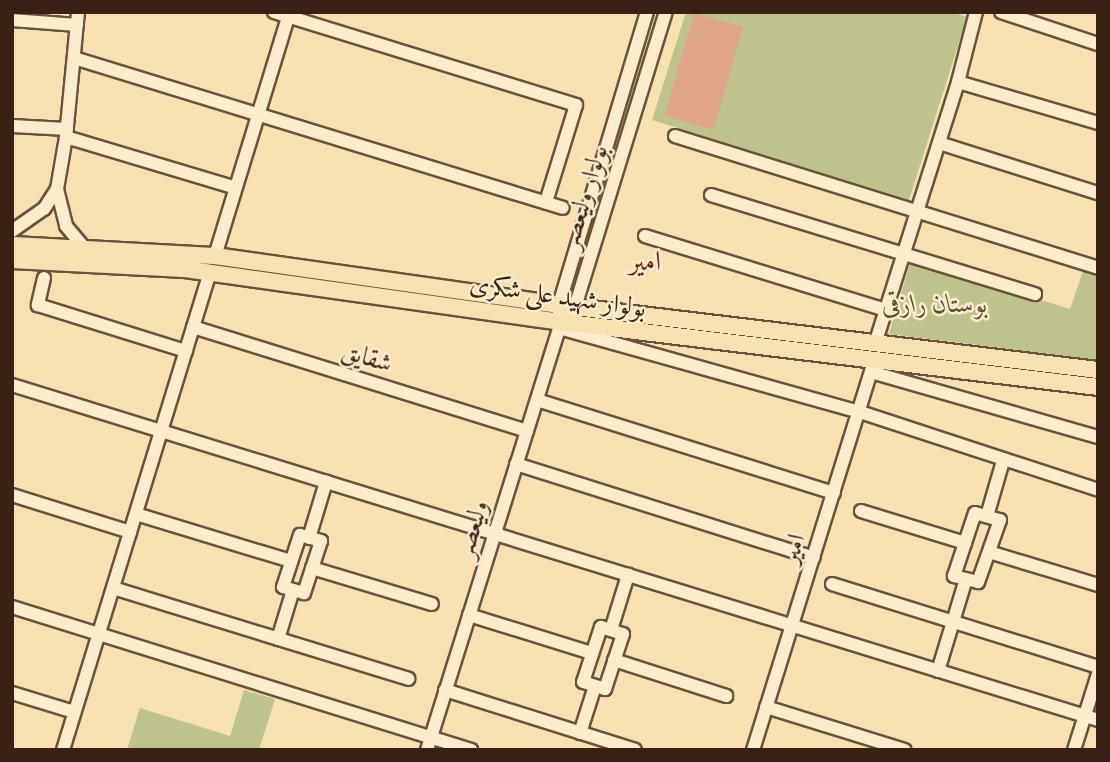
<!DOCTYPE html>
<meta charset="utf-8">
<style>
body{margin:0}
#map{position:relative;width:1110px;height:762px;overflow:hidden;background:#f8e1b0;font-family:"EB Garamond",Amiri,serif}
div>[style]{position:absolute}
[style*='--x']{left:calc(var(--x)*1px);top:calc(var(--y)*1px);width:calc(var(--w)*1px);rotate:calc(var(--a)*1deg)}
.green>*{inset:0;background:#bdc38b}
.building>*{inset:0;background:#dea588;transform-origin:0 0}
.roads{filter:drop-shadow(2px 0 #6a513c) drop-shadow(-2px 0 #6a513c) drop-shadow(0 2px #6a513c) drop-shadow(0 -2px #6a513c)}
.minor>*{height:12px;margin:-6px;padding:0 6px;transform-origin:6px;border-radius:6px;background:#faeccc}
.major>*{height:16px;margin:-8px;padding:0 8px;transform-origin:8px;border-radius:8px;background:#f8e1b0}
span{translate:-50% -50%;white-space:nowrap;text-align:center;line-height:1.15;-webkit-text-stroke:5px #faeccc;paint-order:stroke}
.street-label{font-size:26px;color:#3a2115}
.park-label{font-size:26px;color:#5b4a32;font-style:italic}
.neighbourhood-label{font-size:28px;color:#7a1f14}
.frame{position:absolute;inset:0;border:14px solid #3a2115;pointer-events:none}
</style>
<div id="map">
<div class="green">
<i style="clip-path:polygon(686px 12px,952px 12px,967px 17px,909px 200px,652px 120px)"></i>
<i style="clip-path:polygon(911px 260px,1070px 309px,1083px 271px,1098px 276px,1098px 360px,889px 334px)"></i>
<i style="clip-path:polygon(244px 690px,275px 699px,259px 750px,127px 750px,140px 708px,230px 736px)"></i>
</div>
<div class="building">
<i style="left:694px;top:13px;width:51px;height:107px;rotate:16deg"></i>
</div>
<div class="roads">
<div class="minor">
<i style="--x:78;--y:12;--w:126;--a:95.5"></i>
<i style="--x:66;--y:137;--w:53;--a:99.8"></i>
<i style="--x:57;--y:189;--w:38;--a:76"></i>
<i style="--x:66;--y:226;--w:30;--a:50"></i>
<i style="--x:274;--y:12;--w:316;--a:17.1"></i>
<i style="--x:576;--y:105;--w:102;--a:107.2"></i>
<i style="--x:1001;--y:12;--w:102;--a:18.3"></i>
<i style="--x:12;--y:20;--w:65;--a:4.4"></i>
<i style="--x:74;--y:58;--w:511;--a:17.05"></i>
<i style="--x:958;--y:82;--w:146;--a:16.3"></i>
<i style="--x:12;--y:126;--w:55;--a:3.1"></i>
<i style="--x:675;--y:136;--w:443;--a:17.3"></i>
<i style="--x:66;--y:137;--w:177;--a:16.7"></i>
<i style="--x:939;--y:143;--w:167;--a:17.5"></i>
<i style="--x:711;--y:195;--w:339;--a:17"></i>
<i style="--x:12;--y:231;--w:39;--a:-35"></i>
<i style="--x:44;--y:209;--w:24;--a:-57"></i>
<i style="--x:645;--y:236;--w:252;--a:17.1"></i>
<i style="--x:215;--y:256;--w:250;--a:-73"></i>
<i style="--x:44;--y:278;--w:28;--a:103"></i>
<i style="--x:38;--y:305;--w:155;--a:17.3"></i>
<i style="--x:571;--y:312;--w:6;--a:-51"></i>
<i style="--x:575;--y:307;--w:309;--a:-72.9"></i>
<i style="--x:193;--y:327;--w:350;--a:17.3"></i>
<i style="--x:559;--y:328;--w:313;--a:15.6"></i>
<i style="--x:860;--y:412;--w:250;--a:18.1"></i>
<i style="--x:875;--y:344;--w:275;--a:-72.4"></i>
<i style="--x:958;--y:82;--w:72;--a:-75.6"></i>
<i style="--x:871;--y:372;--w:236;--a:16"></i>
<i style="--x:12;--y:385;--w:1136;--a:17.14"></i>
<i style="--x:537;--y:400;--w:311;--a:17.4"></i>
<i style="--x:516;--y:464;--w:312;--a:17.5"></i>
<i style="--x:12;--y:495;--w:124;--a:17.4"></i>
<i style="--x:861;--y:511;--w:109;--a:17.1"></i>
<i style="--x:975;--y:513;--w:26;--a:16"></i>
<i style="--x:1000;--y:520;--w:66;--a:109.5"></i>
<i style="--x:978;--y:582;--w:25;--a:-166"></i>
<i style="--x:954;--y:576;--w:66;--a:-71.6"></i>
<i style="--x:136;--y:514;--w:162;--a:16.9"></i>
<i style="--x:987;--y:516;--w:57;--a:-73.8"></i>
<i style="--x:300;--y:535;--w:22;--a:16"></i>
<i style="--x:321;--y:541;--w:55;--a:108.1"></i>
<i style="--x:304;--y:593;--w:22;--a:-164"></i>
<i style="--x:283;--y:587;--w:55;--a:-71.9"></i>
<i style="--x:309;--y:538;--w:59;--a:-73.1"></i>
<i style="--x:989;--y:552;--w:114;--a:16.8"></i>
<i style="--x:312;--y:568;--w:125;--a:16.7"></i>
<i style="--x:832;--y:584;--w:279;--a:17.3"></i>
<i style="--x:113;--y:588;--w:309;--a:17.1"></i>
<i style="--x:12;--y:607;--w:481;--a:17.3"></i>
<i style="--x:469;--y:615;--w:129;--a:17.2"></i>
<i style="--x:601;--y:627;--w:23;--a:18"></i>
<i style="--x:623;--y:634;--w:58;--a:108.1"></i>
<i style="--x:605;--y:689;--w:23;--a:-162"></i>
<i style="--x:583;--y:682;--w:58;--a:-71.9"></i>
<i style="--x:611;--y:630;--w:58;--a:-72.8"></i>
<i style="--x:278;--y:639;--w:51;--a:-73"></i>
<i style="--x:614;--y:660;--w:118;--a:17.8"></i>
<i style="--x:938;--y:671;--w:96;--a:-73.1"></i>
<i style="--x:445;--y:690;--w:199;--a:17.5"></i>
<i style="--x:12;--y:693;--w:65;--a:17"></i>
<i style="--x:766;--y:707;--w:145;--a:17.2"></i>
<i style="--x:580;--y:733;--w:49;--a:-72.3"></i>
<i style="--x:63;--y:750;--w:499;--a:-72.9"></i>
<i style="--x:427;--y:750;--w:442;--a:-72.6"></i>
<i style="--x:559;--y:328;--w:23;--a:-90"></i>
<i style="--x:559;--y:305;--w:306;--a:-73.3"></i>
<i style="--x:753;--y:750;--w:407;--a:-72.7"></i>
<i style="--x:1074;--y:750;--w:80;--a:-72.5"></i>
</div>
<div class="major">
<i style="--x:12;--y:245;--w:203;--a:3.1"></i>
<i style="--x:215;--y:256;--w:364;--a:8.1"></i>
<i style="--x:575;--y:307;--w:527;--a:6.87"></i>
<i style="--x:12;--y:260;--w:172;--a:3"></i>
<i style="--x:184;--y:269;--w:381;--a:8"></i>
<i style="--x:561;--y:322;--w:541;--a:6.9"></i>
</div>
</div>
<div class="street-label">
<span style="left:584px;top:197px;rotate:-73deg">بولوار ولیعصر</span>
<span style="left:558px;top:296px;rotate:8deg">بولوار شهید علی شکری</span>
<span style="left:367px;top:357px;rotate:17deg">شقایق</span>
<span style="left:472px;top:529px;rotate:-73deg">ولیعصر</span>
<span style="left:793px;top:549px;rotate:-73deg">امیر</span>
</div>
<div class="park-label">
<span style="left:935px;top:304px">بوستان رازقی</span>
</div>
<div class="neighbourhood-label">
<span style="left:645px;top:260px">امیر</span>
</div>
<div class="frame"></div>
</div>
